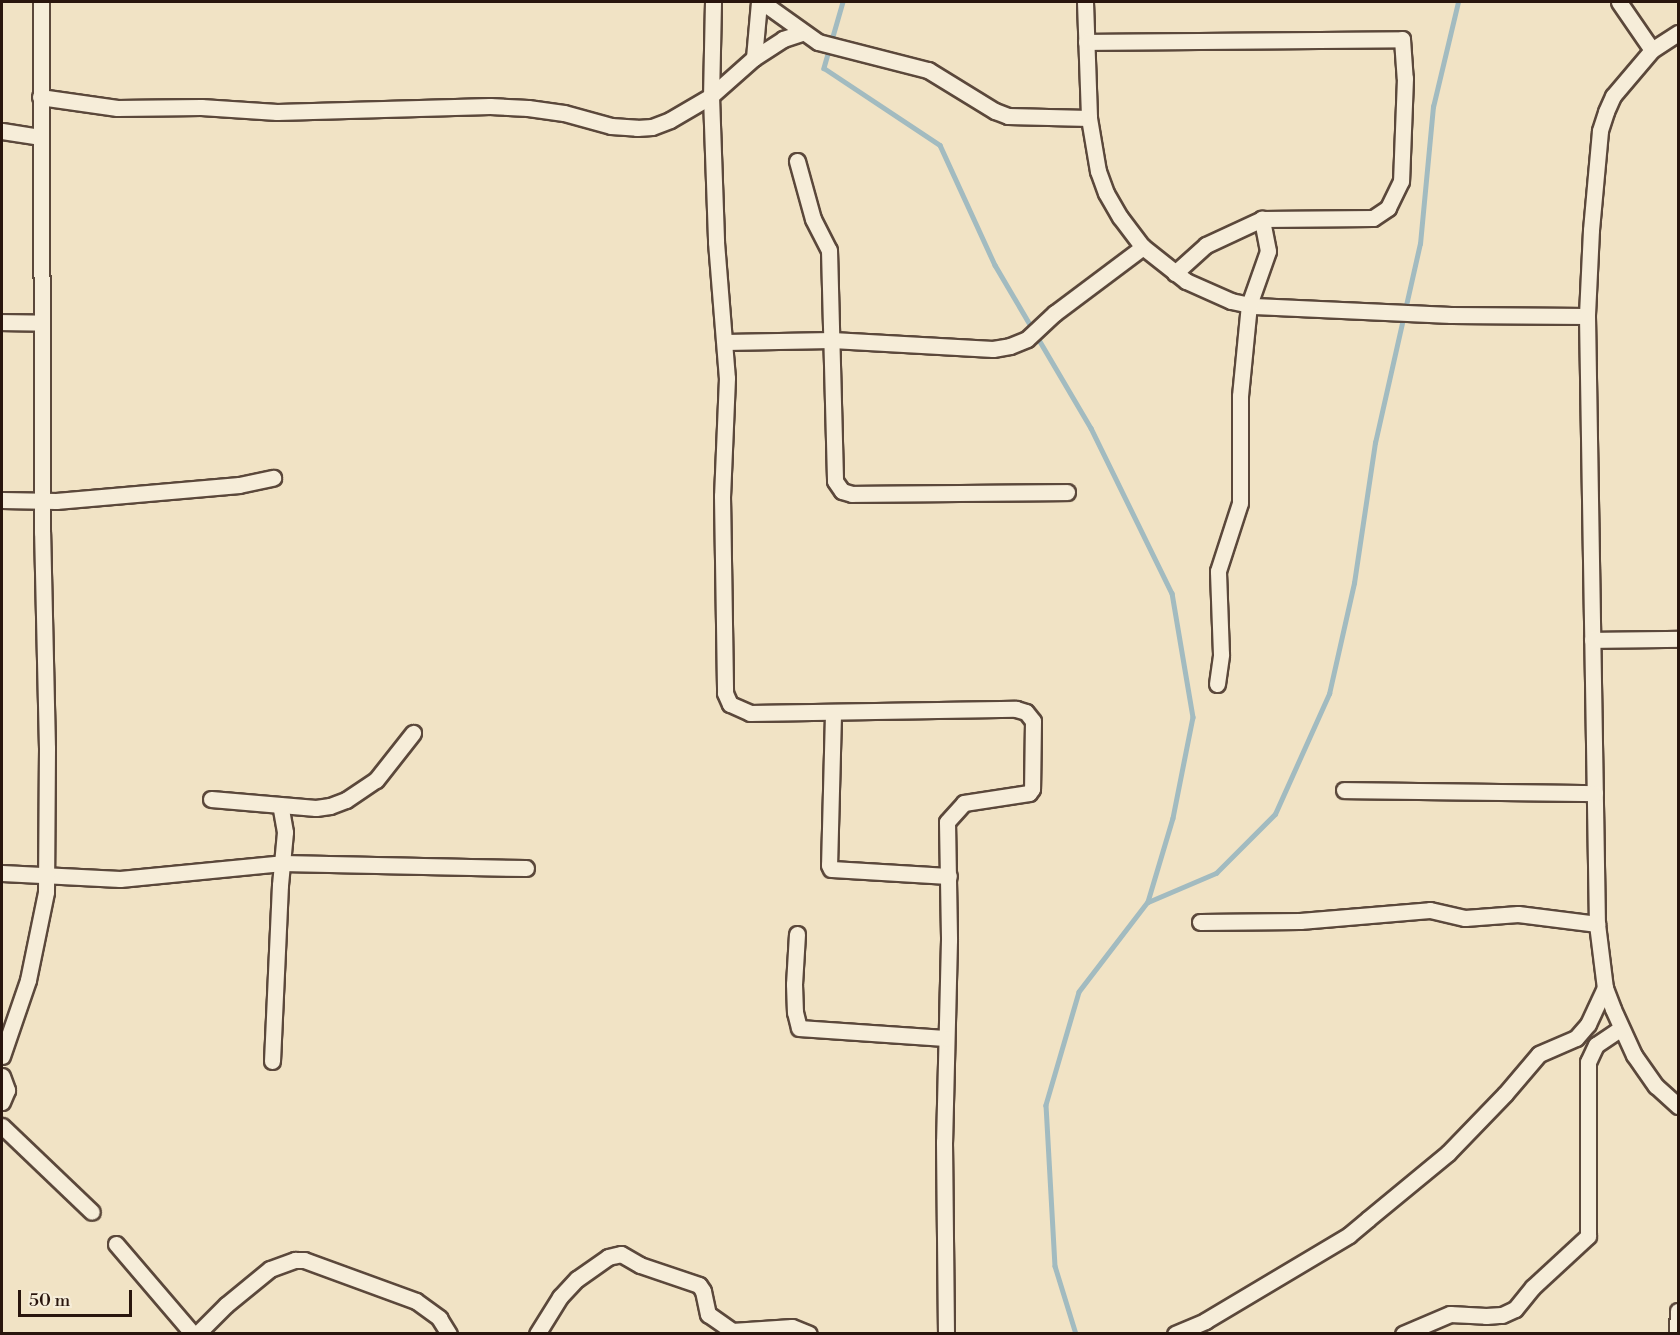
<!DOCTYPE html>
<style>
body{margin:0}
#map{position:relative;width:1680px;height:1335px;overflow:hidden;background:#f1e3c5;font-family:"Libre Bodoni",serif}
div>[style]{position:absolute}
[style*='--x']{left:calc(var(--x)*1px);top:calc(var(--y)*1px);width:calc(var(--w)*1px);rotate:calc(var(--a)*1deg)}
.stream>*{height:4.5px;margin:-2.25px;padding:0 2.25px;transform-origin:2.25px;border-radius:2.25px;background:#a2bbc0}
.roads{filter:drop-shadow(2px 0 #5b483b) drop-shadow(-2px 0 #5b483b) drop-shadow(0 2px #5b483b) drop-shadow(0 -2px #5b483b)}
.minor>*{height:15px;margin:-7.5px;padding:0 7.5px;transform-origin:7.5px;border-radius:7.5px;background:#f6edd9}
span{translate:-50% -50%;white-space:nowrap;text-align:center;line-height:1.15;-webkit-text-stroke:4.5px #f6edd9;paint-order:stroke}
.frame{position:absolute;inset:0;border:3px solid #29150d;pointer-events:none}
.scale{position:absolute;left:18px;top:1290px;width:114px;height:27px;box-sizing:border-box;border:3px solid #29150d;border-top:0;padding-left:8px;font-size:18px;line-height:21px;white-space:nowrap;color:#29150d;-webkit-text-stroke:4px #f6edd9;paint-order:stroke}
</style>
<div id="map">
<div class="stream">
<i style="--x:843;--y:2;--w:69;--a:106.1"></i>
<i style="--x:824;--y:68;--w:139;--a:33.6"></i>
<i style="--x:940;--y:145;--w:132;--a:65.4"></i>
<i style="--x:995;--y:265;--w:189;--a:59.5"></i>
<i style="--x:1091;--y:428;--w:184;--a:63.9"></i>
<i style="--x:1172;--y:593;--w:126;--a:80.4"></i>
<i style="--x:1193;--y:717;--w:103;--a:101.2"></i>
<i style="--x:1173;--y:818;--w:88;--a:106.6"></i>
<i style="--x:1148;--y:902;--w:113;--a:127.5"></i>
<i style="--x:1079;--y:992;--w:118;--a:106.3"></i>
<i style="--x:1046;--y:1105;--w:161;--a:86.8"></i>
<i style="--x:1055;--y:1266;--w:71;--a:72.8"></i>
<i style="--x:1148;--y:902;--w:74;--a:-23.1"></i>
<i style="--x:1216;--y:873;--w:83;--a:-45"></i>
<i style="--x:1275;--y:814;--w:132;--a:-65.8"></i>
<i style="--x:1329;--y:694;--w:114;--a:-77.3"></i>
<i style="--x:1354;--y:583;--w:142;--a:-81.5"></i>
<i style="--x:1375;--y:443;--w:204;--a:-77.3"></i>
<i style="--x:1420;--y:244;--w:138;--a:-84.6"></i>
<i style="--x:1433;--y:107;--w:108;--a:-76.6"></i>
</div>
<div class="roads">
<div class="minor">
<i style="--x:713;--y:2;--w:94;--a:91.2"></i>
<i style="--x:711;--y:96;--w:146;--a:88"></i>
<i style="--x:716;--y:242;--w:136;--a:85.4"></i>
<i style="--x:727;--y:378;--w:118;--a:92.4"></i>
<i style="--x:722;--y:496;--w:197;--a:89.1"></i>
<i style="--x:725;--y:693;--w:12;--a:66"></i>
<i style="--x:730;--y:704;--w:22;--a:24"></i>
<i style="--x:750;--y:713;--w:266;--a:-0.9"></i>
<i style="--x:1016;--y:709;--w:10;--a:17"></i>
<i style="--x:1026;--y:712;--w:11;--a:52"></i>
<i style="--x:1033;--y:721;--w:68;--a:90.8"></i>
<i style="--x:1032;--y:789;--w:5;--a:127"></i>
<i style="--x:1029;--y:793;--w:66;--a:171.3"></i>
<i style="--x:964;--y:803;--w:25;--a:132"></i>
<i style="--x:947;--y:822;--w:118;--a:89"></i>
<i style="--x:949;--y:940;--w:202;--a:91.4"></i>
<i style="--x:944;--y:1142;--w:192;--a:89.4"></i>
<i style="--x:762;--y:2;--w:69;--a:35.5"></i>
<i style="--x:818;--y:42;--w:114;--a:14.3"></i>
<i style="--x:928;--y:70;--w:79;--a:31.5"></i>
<i style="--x:995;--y:111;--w:14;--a:21"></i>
<i style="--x:1008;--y:116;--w:81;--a:1.4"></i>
<i style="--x:1085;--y:2;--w:116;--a:88"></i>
<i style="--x:1089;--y:118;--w:54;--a:80.4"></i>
<i style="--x:1098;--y:171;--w:23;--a:70"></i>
<i style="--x:1106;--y:193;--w:28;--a:60"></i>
<i style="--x:1120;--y:217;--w:38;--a:53"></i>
<i style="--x:1143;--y:247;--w:55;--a:38.3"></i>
<i style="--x:1186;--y:281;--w:49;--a:24"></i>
<i style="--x:1231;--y:301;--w:24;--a:12"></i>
<i style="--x:1254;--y:306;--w:197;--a:2.6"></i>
<i style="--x:1451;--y:315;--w:136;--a:0.4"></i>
<i style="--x:1619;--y:2;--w:58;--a:55.5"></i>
<i style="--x:1678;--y:33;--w:31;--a:147"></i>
<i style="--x:1652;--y:50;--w:60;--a:130.3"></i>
<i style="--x:1613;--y:96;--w:17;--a:114"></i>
<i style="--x:1606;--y:112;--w:20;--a:108"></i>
<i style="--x:1600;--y:131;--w:99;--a:95.2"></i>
<i style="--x:1591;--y:230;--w:86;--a:92.7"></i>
<i style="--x:1587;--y:316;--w:608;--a:89.06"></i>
<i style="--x:1597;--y:924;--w:64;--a:82.9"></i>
<i style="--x:1605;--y:988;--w:22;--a:69"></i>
<i style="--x:1613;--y:1009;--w:51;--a:65.5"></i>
<i style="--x:1634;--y:1055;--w:38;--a:55"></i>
<i style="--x:1656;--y:1086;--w:30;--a:42"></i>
<i style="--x:1086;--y:42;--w:316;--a:-0.5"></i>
<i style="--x:1402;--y:39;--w:39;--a:86"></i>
<i style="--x:1405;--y:78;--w:103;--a:92.2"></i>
<i style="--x:1401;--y:181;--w:30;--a:116"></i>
<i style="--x:1388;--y:208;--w:18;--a:146"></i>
<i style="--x:1373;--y:218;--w:111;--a:179.5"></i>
<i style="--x:1262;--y:219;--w:62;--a:155.1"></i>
<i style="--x:1206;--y:245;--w:42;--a:137.9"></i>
<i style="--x:754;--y:58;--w:56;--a:-84.9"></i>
<i style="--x:40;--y:97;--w:78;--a:8.1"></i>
<i style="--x:117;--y:108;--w:84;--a:-0.7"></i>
<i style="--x:201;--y:107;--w:76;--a:3.8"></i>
<i style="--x:277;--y:112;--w:213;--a:-1.6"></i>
<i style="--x:490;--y:106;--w:38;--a:3"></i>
<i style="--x:528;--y:108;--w:36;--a:8"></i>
<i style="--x:564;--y:113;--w:49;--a:15.5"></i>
<i style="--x:611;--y:126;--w:26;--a:4"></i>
<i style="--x:637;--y:128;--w:15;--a:-4"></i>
<i style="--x:652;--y:127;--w:19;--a:-21"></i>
<i style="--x:670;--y:120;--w:48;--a:-30.3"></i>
<i style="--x:711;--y:96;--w:57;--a:-41.5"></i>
<i style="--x:754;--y:58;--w:35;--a:-33"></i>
<i style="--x:783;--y:39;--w:20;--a:-18"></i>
<i style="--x:2;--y:131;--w:38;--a:9"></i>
<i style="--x:797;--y:161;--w:60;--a:74.6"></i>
<i style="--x:813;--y:219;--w:35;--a:63"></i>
<i style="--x:829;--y:250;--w:231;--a:88.5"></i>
<i style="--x:835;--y:481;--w:12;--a:55"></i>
<i style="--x:842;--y:491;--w:10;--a:17"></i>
<i style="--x:852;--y:494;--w:215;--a:-0.5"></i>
<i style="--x:2;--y:322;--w:39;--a:1"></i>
<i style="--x:725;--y:342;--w:107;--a:-1.1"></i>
<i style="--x:832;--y:340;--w:161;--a:3.2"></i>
<i style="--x:993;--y:349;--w:17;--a:-10"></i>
<i style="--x:1010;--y:346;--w:18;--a:-22"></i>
<i style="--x:1027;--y:339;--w:38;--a:-43"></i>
<i style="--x:1055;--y:313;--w:110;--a:-36.9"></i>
<i style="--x:2;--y:500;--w:54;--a:1.1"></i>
<i style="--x:56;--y:501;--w:184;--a:-5"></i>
<i style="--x:239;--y:485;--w:35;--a:-12"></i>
<i style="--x:1592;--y:640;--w:86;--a:-0.7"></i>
<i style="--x:1217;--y:684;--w:30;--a:-82"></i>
<i style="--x:1221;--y:654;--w:83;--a:-92.1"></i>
<i style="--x:1218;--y:571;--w:71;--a:-72.1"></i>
<i style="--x:1240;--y:503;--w:107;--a:-90"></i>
<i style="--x:1240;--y:396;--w:91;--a:-84.4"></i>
<i style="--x:1249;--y:305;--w:57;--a:-70.6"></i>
<i style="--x:1268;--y:251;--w:33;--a:-101"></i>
<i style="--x:833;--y:714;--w:151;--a:91.5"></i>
<i style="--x:829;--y:865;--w:4;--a:63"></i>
<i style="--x:831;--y:869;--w:118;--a:3.4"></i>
<i style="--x:1344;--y:790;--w:251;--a:0.7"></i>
<i style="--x:211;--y:799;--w:105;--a:4.9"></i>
<i style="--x:316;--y:808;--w:14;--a:-8"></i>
<i style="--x:330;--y:806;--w:17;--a:-21"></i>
<i style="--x:346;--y:800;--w:36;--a:-34"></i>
<i style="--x:376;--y:780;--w:60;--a:-51.8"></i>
<i style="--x:2;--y:873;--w:118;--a:2.9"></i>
<i style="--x:120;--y:879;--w:163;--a:-5.6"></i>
<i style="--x:282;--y:863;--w:244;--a:1.2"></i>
<i style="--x:1200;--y:922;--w:100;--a:-0.6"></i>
<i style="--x:1300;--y:921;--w:130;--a:-4.8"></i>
<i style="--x:1430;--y:910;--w:36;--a:13"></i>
<i style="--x:1465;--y:918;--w:53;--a:-4.3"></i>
<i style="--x:1518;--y:914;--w:80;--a:7.2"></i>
<i style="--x:797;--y:934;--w:50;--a:93.4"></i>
<i style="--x:794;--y:984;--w:28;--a:88"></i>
<i style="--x:795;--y:1012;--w:16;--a:76"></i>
<i style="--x:799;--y:1028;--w:146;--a:3.9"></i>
<i style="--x:2;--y:1056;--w:80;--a:-71.1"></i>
<i style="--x:28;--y:980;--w:90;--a:-78.4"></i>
<i style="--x:46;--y:892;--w:144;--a:-89.6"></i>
<i style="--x:47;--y:748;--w:216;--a:-91.3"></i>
<i style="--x:42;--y:532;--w:530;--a:-90.11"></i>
<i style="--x:272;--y:1061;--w:176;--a:-87.4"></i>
<i style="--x:280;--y:885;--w:53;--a:-84.6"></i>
<i style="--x:285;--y:832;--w:27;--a:-100"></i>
<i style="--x:2;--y:1076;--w:15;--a:70"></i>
<i style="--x:7;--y:1090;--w:13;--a:113"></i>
<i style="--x:2;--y:1126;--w:124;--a:43.7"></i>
<i style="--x:116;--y:1244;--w:118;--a:49.5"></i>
<i style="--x:197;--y:1334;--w:41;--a:-45"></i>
<i style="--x:226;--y:1305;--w:57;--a:-39.3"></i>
<i style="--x:270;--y:1269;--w:27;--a:-20"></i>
<i style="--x:295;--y:1260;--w:9;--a:0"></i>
<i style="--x:304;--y:1260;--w:119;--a:20.1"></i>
<i style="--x:416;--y:1301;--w:29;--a:36"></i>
<i style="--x:439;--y:1318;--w:19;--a:58"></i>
<i style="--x:537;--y:1334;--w:44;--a:-58.1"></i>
<i style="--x:560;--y:1297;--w:25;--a:-47"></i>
<i style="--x:577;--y:1279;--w:38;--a:-35"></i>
<i style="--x:608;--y:1257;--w:13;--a:-13"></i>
<i style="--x:621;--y:1254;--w:22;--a:30"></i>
<i style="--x:640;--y:1265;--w:62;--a:18.7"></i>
<i style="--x:699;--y:1285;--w:7;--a:56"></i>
<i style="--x:703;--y:1291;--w:24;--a:78"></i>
<i style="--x:708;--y:1314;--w:29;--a:35"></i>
<i style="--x:733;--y:1334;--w:3;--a:-108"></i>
<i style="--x:732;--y:1331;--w:60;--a:-3.8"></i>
<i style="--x:792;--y:1327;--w:18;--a:22"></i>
<i style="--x:1175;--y:1334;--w:33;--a:-23"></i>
<i style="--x:1205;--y:1321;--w:168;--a:-30.8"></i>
<i style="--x:1349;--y:1235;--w:25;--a:-40"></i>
<i style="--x:1368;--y:1219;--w:104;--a:-39.5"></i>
<i style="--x:1448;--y:1153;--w:82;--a:-46"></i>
<i style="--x:1505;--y:1094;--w:52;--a:-49.6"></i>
<i style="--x:1539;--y:1054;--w:40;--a:-23.4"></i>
<i style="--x:1576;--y:1038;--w:18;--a:-49"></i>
<i style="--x:1588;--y:1024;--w:40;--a:-65"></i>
<i style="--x:1403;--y:1334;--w:51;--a:-23.1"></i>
<i style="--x:1450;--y:1314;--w:36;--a:3"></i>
<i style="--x:1486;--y:1316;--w:16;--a:-4"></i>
<i style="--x:1502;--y:1315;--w:14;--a:-25"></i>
<i style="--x:1515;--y:1309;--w:28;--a:-51"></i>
<i style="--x:1533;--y:1287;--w:75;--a:-42.8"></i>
<i style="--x:1588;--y:1236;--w:174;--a:-90"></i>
<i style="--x:1588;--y:1062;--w:19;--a:-65"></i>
<i style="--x:1596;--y:1045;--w:30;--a:-34"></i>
<i style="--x:1677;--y:1334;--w:23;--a:-88"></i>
</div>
</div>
<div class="frame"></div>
<div class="scale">50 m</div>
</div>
